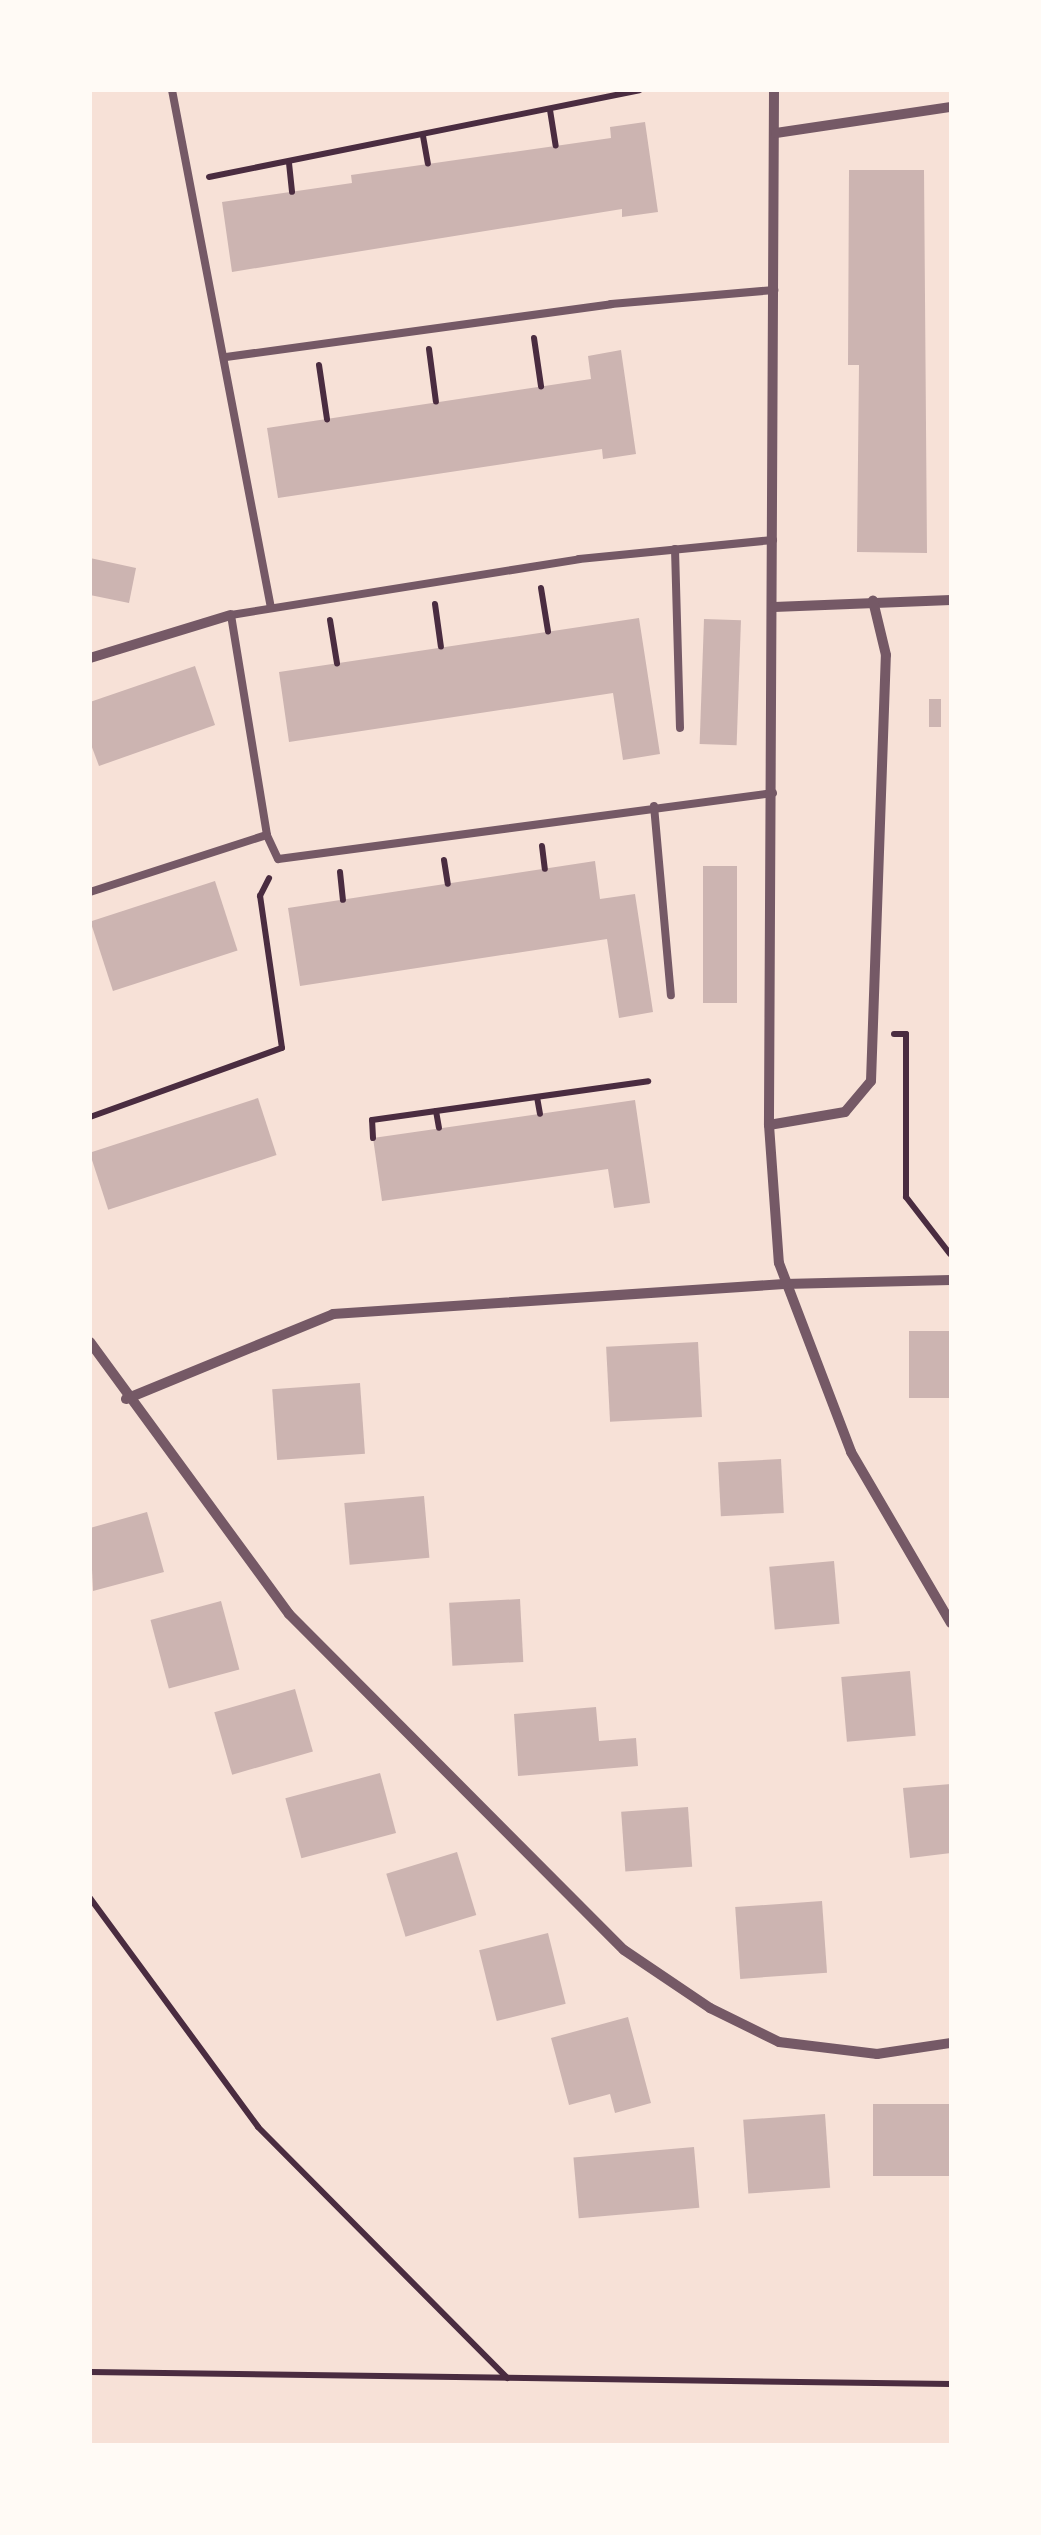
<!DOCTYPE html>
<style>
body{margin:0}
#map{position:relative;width:1041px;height:2535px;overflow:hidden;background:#f7e1d7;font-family:"Libre Baskerville",serif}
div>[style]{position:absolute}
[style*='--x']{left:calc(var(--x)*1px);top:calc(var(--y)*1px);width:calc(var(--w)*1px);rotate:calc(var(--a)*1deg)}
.building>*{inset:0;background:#ccb4b1;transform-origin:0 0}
.path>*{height:6px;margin:-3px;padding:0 3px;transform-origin:3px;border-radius:3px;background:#4a2c40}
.service>*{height:8px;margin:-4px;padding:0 4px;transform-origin:4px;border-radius:4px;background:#755966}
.minor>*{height:10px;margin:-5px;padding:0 5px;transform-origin:5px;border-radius:5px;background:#755966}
span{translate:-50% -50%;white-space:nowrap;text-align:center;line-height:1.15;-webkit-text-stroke:10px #fffaf5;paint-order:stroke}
.frame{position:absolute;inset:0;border:92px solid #fffaf5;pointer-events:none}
</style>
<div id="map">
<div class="building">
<i style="clip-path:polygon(645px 122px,658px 212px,622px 217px,622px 209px,232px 272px,222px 202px,352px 183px,351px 175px,611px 138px,610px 127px)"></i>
<i style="clip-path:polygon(849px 170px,924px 170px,927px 553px,857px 552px,859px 365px,848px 365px)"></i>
<i style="clip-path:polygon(621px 350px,636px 454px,603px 459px,602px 449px,278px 498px,267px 428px,591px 379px,588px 356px)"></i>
<i style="clip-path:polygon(90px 558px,136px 568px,129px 603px,90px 595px)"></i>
<i style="clip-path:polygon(639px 618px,660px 754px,623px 760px,613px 693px,289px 742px,279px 672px)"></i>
<i style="left:704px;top:619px;width:37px;height:125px;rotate:2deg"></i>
<i style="clip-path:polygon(195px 666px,215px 725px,99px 766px,90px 742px,90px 702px)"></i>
<i style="left:929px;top:699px;width:12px;height:28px"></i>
<i style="clip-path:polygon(595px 861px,600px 899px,635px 894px,653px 1012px,619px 1018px,607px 939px,300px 986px,288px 908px)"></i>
<i style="left:703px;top:866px;width:34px;height:137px"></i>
<i style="left:215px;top:881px;width:73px;height:131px;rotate:72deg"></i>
<i style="left:258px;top:1098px;width:60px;height:177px;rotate:72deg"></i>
<i style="clip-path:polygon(635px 1100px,650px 1203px,614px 1208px,608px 1169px,382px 1201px,373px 1138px)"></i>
<i style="left:951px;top:1331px;width:67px;height:42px;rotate:90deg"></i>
<i style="left:698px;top:1342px;width:75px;height:92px;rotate:87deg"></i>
<i style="left:360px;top:1383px;width:71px;height:88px;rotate:86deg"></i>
<i style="left:781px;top:1459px;width:54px;height:63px;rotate:87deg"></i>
<i style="left:424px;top:1496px;width:62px;height:80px;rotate:85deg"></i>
<i style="clip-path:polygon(147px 1512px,164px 1572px,93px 1591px,90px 1528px)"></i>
<i style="left:834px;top:1561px;width:63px;height:65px;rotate:85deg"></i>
<i style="left:520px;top:1599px;width:63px;height:71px;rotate:87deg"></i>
<i style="left:221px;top:1601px;width:71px;height:73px;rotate:75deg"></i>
<i style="left:910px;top:1671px;width:65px;height:69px;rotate:85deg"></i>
<i style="left:295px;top:1689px;width:65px;height:84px;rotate:74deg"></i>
<i style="clip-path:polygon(596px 1707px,599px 1741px,636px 1738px,638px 1766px,518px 1776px,514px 1714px)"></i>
<i style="left:380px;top:1773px;width:62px;height:98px;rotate:75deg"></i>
<i style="clip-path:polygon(951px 1784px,951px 1853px,910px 1858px,903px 1788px)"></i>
<i style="left:688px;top:1807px;width:60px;height:67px;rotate:86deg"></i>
<i style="left:457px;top:1852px;width:66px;height:74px;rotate:73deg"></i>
<i style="left:822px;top:1901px;width:72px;height:87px;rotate:86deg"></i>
<i style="left:548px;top:1933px;width:73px;height:71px;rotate:76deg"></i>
<i style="clip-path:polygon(628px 2017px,651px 2103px,615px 2113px,610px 2094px,569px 2105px,551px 2038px)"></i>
<i style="left:951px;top:2104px;width:72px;height:78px;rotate:90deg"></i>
<i style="left:825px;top:2114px;width:74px;height:82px;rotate:86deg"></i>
<i style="left:694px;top:2147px;width:61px;height:121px;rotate:85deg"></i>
</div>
<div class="path">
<i style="--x:550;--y:110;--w:36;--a:81"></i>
<i style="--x:423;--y:136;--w:28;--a:80"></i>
<i style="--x:289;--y:163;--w:29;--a:84"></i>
<i style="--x:209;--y:177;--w:439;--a:-11.4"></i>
<i style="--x:534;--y:338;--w:49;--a:81.7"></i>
<i style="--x:429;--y:349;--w:53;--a:82.5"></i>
<i style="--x:319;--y:365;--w:55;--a:81.6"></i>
<i style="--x:541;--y:588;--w:44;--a:80.8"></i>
<i style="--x:435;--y:604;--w:43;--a:82.1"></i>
<i style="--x:330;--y:620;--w:44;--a:80.8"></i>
<i style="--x:542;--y:846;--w:23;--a:83"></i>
<i style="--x:444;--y:860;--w:24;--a:81"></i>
<i style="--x:340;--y:872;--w:28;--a:84"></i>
<i style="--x:894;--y:1034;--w:12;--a:0"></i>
<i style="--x:906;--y:1034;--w:163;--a:90"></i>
<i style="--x:906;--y:1197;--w:72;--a:52.3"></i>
<i style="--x:537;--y:1097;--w:17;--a:80"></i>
<i style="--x:436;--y:1111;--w:17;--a:80"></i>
<i style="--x:90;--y:1117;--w:204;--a:-19.8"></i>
<i style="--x:282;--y:1048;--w:154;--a:-98.2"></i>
<i style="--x:260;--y:896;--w:20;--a:-63"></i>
<i style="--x:373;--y:1138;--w:18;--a:-93"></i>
<i style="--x:372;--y:1120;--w:279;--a:-8"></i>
<i style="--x:90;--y:1898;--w:284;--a:53.7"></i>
<i style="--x:258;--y:2127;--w:354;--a:45.2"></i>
<i style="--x:90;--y:2372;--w:861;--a:0.8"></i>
</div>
<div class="service">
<i style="--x:172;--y:90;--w:527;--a:79.18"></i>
<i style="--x:226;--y:357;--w:389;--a:-7.8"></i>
<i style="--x:611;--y:304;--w:164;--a:-4.9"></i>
<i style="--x:675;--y:549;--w:179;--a:88.4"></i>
<i style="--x:773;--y:793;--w:499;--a:172.4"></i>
<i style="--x:278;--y:859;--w:26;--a:-115"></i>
<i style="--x:267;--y:835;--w:223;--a:-99.3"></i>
<i style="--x:231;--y:615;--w:352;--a:-9.1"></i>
<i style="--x:579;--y:559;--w:195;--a:-5.6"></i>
<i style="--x:654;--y:806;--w:190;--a:84.9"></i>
<i style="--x:90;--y:892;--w:186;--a:-17.9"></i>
</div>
<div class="minor">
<i style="--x:774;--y:90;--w:1035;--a:90.28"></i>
<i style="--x:769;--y:1125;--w:138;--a:85.9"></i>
<i style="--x:779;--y:1263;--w:202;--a:69.1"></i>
<i style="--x:851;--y:1452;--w:198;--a:59.7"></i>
<i style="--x:776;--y:133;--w:177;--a:-8.5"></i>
<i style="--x:774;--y:607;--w:177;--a:-2.3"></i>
<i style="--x:90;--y:658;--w:147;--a:-17"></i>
<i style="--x:769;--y:1125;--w:77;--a:-9.7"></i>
<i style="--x:845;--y:1112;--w:40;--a:-50"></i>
<i style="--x:871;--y:1081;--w:426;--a:-88"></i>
<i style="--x:886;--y:655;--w:56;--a:-103.5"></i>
<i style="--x:90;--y:1342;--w:337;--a:53.8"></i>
<i style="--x:289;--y:1614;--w:474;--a:45.1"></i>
<i style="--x:624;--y:1950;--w:104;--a:34"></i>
<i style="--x:710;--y:2008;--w:77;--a:26.2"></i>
<i style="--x:779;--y:2042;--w:99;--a:7"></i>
<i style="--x:877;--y:2054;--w:75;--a:-8.5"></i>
<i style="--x:126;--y:1399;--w:224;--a:-22.3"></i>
<i style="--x:333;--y:1314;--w:452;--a:-3.8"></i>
<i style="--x:784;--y:1284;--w:167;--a:-1.4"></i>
</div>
<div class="frame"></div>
</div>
